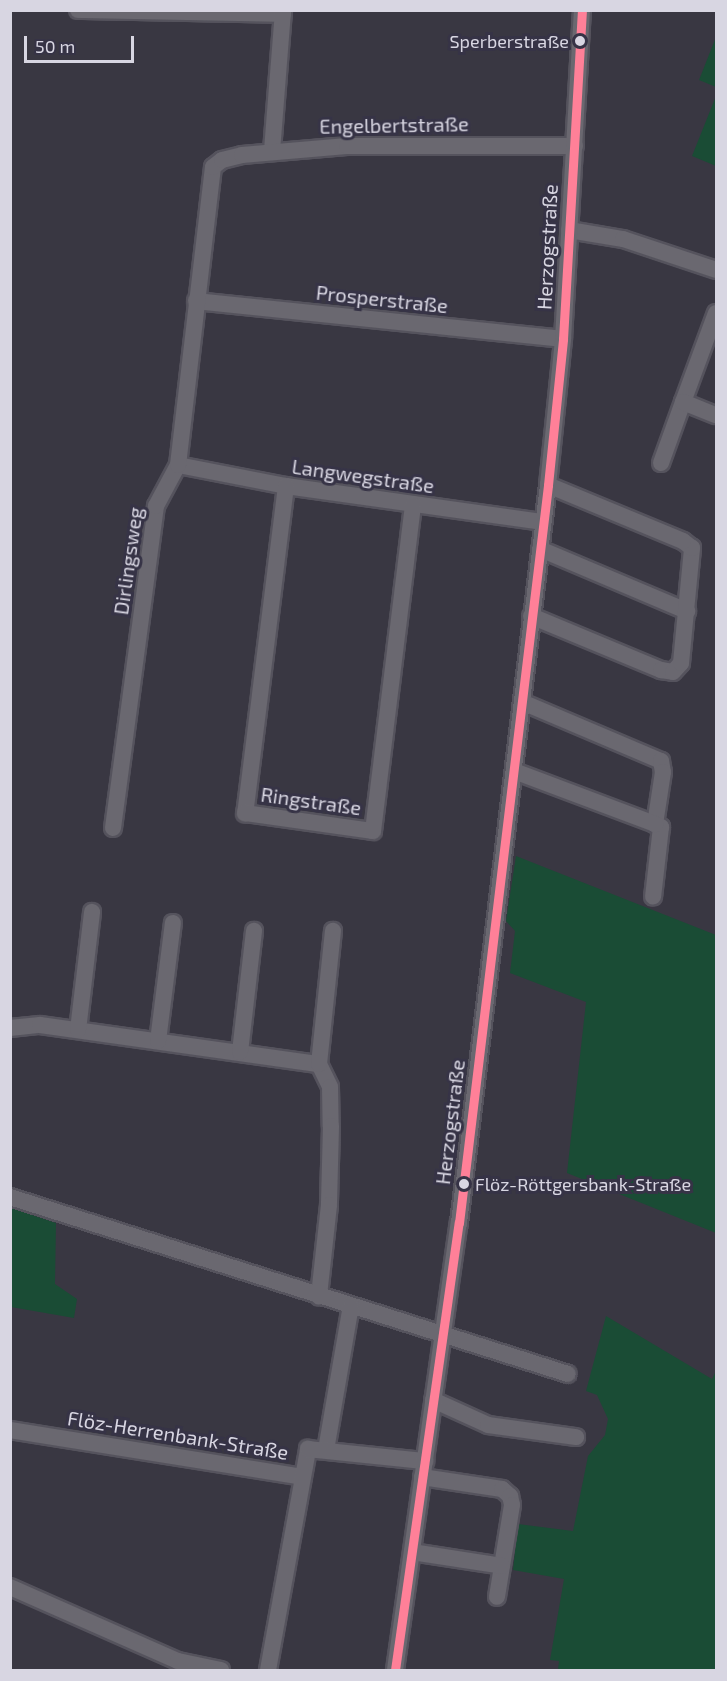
<!DOCTYPE html>
<meta charset="utf-8">
<style>
body{margin:0}
#map{position:relative;width:727px;height:1681px;overflow:hidden;background:#393742;font-family:"Exo 2",sans-serif}
div>[style]{position:absolute}
[style*='--x']{left:calc(var(--x)*1px);top:calc(var(--y)*1px);width:calc(var(--w)*1px);rotate:calc(var(--a)*1deg)}
.green>*{inset:0;background:#1a4c35}
.roads{filter:drop-shadow(2px 0 #55535d) drop-shadow(-2px 0 #55535d) drop-shadow(0 2px #55535d) drop-shadow(0 -2px #55535d)}
.minor>*{height:16px;margin:-8px;padding:0 8px;transform-origin:8px;border-radius:8px;background:#6a6870}
.bus-1>*{height:9px;margin:-4.5px;padding:0 4.5px;transform-origin:4.5px;border-radius:4.5px;background:#ff8098}
.dots>*{width:16px;height:16px;translate:-50% -50%;box-sizing:border-box;border:3px solid #363346;border-radius:50%}
span{translate:-50% -50%;white-space:nowrap;text-align:center;line-height:1.15;-webkit-text-stroke:6px #363346;paint-order:stroke}
.bus-label{font-size:18px;color:#d8d6e2}
.right{translate:-100% -50%;text-align:right}
.left{translate:0 -50%;text-align:left}
.street-label{font-size:20px;color:#d8d6e2}
.frame{position:absolute;inset:0;border:12px solid #d8d6e2;pointer-events:none}
.scale{position:absolute;left:24px;top:36px;width:110px;height:27px;box-sizing:border-box;border:3px solid #d8d6e2;border-top:0;padding-left:8px;font-size:18px;line-height:21px;white-space:nowrap;color:#d8d6e2;-webkit-text-stroke:4px #363346;paint-order:stroke}
</style>
<div id="map">
<div class="green">
<i style="clip-path:polygon(716px 37px,716px 87px,699px 80px)"></i>
<i style="clip-path:polygon(716px 96px,716px 166px,692px 156px)"></i>
<i style="clip-path:polygon(516px 856px,716px 935px,716px 1233px,567px 1173px,586px 1002px,510px 973px,515px 931px,506px 921px)"></i>
<i style="clip-path:polygon(11px 1208px,56px 1223px,55px 1284px,77px 1299px,74px 1318px,11px 1307px)"></i>
<i style="clip-path:polygon(606px 1316px,712px 1379px,716px 1371px,716px 1670px,558px 1670px,559px 1661px,550px 1660px,564px 1579px,513px 1570px,518px 1524px,573px 1531px,588px 1456px,605px 1435px,608px 1419px,597px 1395px,586px 1391px)"></i>
</div>
<div class="roads">
<div class="minor">
<i style="--x:78;--y:10;--w:205;--a:1.1"></i>
<i style="--x:272;--y:151;--w:141;--a:-85.5"></i>
<i style="--x:569;--y:230;--w:55;--a:9.5"></i>
<i style="--x:623;--y:239;--w:98;--a:18.4"></i>
<i style="--x:196;--y:301;--w:369;--a:5.9"></i>
<i style="--x:683;--y:402;--w:95;--a:-69.7"></i>
<i style="--x:661;--y:463;--w:65;--a:-70.2"></i>
<i style="--x:683;--y:402;--w:35;--a:22"></i>
<i style="--x:178;--y:465;--w:110;--a:11"></i>
<i style="--x:286;--y:486;--w:260;--a:8"></i>
<i style="--x:286;--y:486;--w:330;--a:97.1"></i>
<i style="--x:245;--y:813;--w:129;--a:8"></i>
<i style="--x:373;--y:831;--w:328;--a:-83"></i>
<i style="--x:540;--y:549;--w:160;--a:22.9"></i>
<i style="--x:531;--y:616;--w:141;--a:22.6"></i>
<i style="--x:661;--y:670;--w:12;--a:9"></i>
<i style="--x:673;--y:672;--w:12;--a:-48"></i>
<i style="--x:681;--y:663;--w:116;--a:-84.5"></i>
<i style="--x:692;--y:548;--w:11;--a:-142"></i>
<i style="--x:683;--y:541;--w:146;--a:-157.5"></i>
<i style="--x:522;--y:702;--w:151;--a:23"></i>
<i style="--x:661;--y:761;--w:11;--a:80"></i>
<i style="--x:663;--y:772;--w:53;--a:98.7"></i>
<i style="--x:655;--y:824;--w:7;--a:27"></i>
<i style="--x:661;--y:827;--w:70;--a:96.5"></i>
<i style="--x:514;--y:771;--w:151;--a:20.6"></i>
<i style="--x:113;--y:828;--w:325;--a:-82.4"></i>
<i style="--x:156;--y:506;--w:47;--a:-61.8"></i>
<i style="--x:178;--y:465;--w:300;--a:-83.3"></i>
<i style="--x:213;--y:167;--w:11;--a:-38"></i>
<i style="--x:222;--y:160;--w:21;--a:-14"></i>
<i style="--x:242;--y:155;--w:105;--a:-4.9"></i>
<i style="--x:347;--y:146;--w:228;--a:0"></i>
<i style="--x:10;--y:1028;--w:30;--a:-6"></i>
<i style="--x:40;--y:1025;--w:282;--a:8"></i>
<i style="--x:319;--y:1064;--w:25;--a:64"></i>
<i style="--x:330;--y:1087;--w:39;--a:89"></i>
<i style="--x:331;--y:1126;--w:79;--a:91.5"></i>
<i style="--x:329;--y:1205;--w:92;--a:96.3"></i>
<i style="--x:78;--y:1030;--w:119;--a:-83.2"></i>
<i style="--x:158;--y:1041;--w:119;--a:-82.8"></i>
<i style="--x:240;--y:1052;--w:122;--a:-83.4"></i>
<i style="--x:319;--y:1064;--w:134;--a:-84"></i>
<i style="--x:10;--y:1197;--w:585;--a:17.6"></i>
<i style="--x:433;--y:1400;--w:60;--a:24.4"></i>
<i style="--x:488;--y:1425;--w:89;--a:7.8"></i>
<i style="--x:10;--y:1430;--w:296;--a:9.1"></i>
<i style="--x:326;--y:1450;--w:146;--a:-80.2"></i>
<i style="--x:422;--y:1477;--w:81;--a:8.5"></i>
<i style="--x:502;--y:1489;--w:11;--a:41"></i>
<i style="--x:510;--y:1496;--w:9;--a:77"></i>
<i style="--x:512;--y:1505;--w:93;--a:99.3"></i>
<i style="--x:412;--y:1552;--w:91;--a:8.8"></i>
<i style="--x:10;--y:1587;--w:184;--a:23.8"></i>
<i style="--x:178;--y:1661;--w:44;--a:11.8"></i>
<i style="--x:268;--y:1670;--w:225;--a:-79.7"></i>
<i style="--x:308;--y:1449;--w:118;--a:5.9"></i>
<i style="--x:395;--y:1670;--w:452;--a:-81.9"></i>
<i style="--x:459;--y:1223;--w:743;--a:-83.12"></i>
<i style="--x:548;--y:485;--w:147;--a:-84.1"></i>
<i style="--x:563;--y:339;--w:330;--a:-86.7"></i>
</div>
</div>
<div class="bus-1">
<i style="--x:395;--y:1670;--w:452;--a:-81.9"></i>
<i style="--x:459;--y:1223;--w:743;--a:-83.12"></i>
<i style="--x:548;--y:485;--w:147;--a:-84.1"></i>
<i style="--x:563;--y:339;--w:330;--a:-86.7"></i>
</div>
<div class="dots">
<i style="left:580px;top:41px;background:#d8d6e2"></i>
<i style="left:464px;top:1184px;background:#d8d6e2"></i>
</div>
<div class="bus-label">
<span class="right" style="left:569px;top:41px">Sperberstraße</span>
<span class="left" style="left:475px;top:1184px">Flöz-Röttgersbank-Straße</span>
</div>
<div class="street-label">
<span style="left:394px;top:125px;rotate:-1deg">Engelbertstraße</span>
<span style="left:547px;top:247px;rotate:-87deg">Herzogstraße</span>
<span style="left:382px;top:299px;rotate:6deg">Prosperstraße</span>
<span style="left:363px;top:476px;rotate:8deg">Langwegstraße</span>
<span style="left:128px;top:561px;rotate:-82deg">Dirlingsweg</span>
<span style="left:311px;top:801px;rotate:8deg">Ringstraße</span>
<span style="left:450px;top:1122px;rotate:-83deg">Herzogstraße</span>
<span style="left:178px;top:1435px;rotate:9deg">Flöz-Herrenbank-Straße</span>
</div>
<div class="frame"></div>
<div class="scale">50 m</div>
</div>
